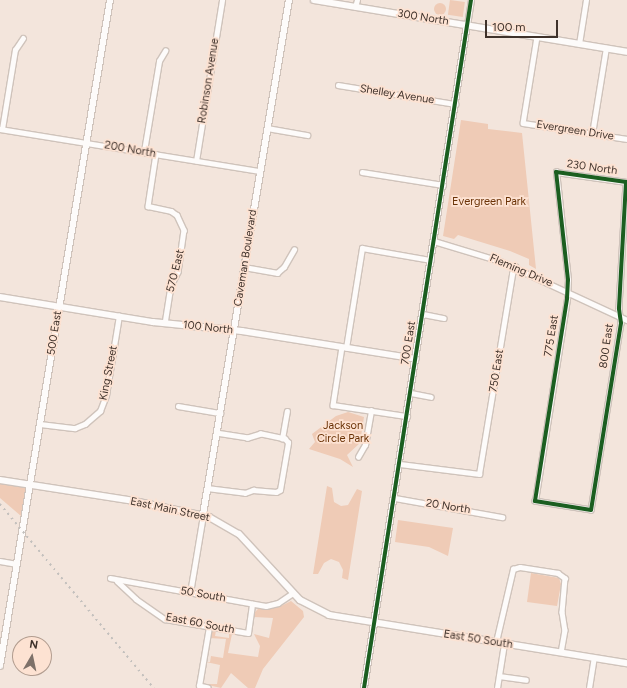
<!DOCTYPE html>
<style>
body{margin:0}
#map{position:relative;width:627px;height:688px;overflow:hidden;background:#f3e5dc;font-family:Figtree,sans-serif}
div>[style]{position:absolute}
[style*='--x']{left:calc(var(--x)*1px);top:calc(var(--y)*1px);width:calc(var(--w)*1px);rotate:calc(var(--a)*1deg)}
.green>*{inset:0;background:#efcbb6;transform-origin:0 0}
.round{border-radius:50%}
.roads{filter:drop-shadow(1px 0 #cfc3bb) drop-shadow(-1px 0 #cfc3bb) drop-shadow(0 1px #cfc3bb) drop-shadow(0 -1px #cfc3bb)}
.minor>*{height:4.5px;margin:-2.25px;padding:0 2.25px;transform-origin:2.25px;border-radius:2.25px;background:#fdfbfa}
.tertiary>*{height:5.5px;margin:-2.75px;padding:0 2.75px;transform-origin:2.75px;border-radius:2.75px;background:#fdfbfa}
.secondary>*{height:6px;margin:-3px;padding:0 3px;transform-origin:3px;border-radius:3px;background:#fdfbfa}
.rail>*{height:1.5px;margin-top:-0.75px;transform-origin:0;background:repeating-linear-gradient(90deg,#c3c0bd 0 2px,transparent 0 6px)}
.cycleway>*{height:4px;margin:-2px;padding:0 2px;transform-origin:2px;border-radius:2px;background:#1b5e20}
span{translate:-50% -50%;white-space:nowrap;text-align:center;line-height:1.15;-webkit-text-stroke:3.5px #fde2d2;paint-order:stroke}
.street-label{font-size:11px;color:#3f322b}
.park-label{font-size:11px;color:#6a3206}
.north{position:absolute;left:12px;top:636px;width:40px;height:40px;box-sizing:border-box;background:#fde2d2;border:1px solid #b19c8f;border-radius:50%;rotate:9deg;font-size:11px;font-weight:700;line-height:16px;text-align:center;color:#3f322b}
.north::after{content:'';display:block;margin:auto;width:14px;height:18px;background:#7e7169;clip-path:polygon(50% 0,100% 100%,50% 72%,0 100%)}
.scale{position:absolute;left:485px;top:20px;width:73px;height:18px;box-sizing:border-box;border:2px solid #3f322b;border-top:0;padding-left:5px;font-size:12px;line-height:14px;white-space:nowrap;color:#3f322b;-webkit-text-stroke:3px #fde2d2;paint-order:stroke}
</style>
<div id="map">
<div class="green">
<i style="left:450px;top:0;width:15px;height:15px;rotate:8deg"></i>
<i class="round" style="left:434px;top:3px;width:12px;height:12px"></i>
<i style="clip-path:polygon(461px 120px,488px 124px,488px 129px,522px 133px,536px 269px,529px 265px,529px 259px,510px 251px,458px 235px,454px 239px,443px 236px)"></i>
<i style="clip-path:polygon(348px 412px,364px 417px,360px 443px,347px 455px,353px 467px,340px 459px,309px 449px,315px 442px,312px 434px,336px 416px)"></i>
<i style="clip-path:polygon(0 483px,26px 488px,21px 516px,0 498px)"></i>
<i style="clip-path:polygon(327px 486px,332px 488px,334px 502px,341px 506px,348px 505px,357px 489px,362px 491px,348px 580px,342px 578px,343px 570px,339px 562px,331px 559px,324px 563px,318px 574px,313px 574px)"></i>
<i style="clip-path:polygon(398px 520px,453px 528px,448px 556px,429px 547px,395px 542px)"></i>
<i style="clip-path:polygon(531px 573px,559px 578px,561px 584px,557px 606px,527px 602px)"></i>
<i style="clip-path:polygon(291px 601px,303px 611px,304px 617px,263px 669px,255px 688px,248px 688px,231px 673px,221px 688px,204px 684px,217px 684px,220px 665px,206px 662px,210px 662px,211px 656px,223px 658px,226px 639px,209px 638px,211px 632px,216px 631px,215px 636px,229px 638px,229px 634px,232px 634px,228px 653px,258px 657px,260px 646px,254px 634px,269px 638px,273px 618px,254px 617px,254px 613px,258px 609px,279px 607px)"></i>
</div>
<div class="roads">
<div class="minor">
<i style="--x:355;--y:7;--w:7;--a:-74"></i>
<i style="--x:467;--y:25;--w:25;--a:-81"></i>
<i style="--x:537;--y:37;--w:87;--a:99.2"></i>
<i style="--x:523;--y:123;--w:105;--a:8.7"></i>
<i style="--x:579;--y:44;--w:45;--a:-81"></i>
<i style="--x:338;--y:85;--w:119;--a:9.2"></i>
<i style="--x:267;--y:128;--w:41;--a:9.9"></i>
<i style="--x:0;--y:129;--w:263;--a:9.2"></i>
<i style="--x:2;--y:129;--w:80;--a:-80.7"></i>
<i style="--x:15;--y:50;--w:14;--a:-56"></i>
<i style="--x:592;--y:134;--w:87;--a:-80.8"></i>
<i style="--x:144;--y:151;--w:91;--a:-80.5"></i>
<i style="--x:159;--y:61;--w:12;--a:-59"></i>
<i style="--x:156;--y:154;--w:53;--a:98.7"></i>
<i style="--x:148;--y:206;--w:24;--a:12"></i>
<i style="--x:171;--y:211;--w:7;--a:34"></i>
<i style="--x:177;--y:215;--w:17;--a:65"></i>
<i style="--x:184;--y:230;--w:42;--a:98.1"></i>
<i style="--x:178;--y:272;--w:16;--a:117"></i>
<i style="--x:171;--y:286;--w:37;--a:99"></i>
<i style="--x:196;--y:161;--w:163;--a:-80.8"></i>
<i style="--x:362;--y:172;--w:82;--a:9.1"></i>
<i style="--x:556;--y:172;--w:71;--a:8.1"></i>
<i style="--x:626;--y:182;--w:127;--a:93.2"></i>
<i style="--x:619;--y:309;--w:14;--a:82"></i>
<i style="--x:621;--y:323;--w:189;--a:99.1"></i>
<i style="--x:591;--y:510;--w:57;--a:-170.9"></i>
<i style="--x:535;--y:501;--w:206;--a:-81"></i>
<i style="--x:567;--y:298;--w:18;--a:-87"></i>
<i style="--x:568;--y:280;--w:109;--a:-96.3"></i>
<i style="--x:434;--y:241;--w:69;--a:16.9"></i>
<i style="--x:500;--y:261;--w:140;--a:24.9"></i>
<i style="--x:244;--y:267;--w:34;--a:10"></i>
<i style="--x:277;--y:273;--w:9;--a:-41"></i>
<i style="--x:284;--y:267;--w:20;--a:-60"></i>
<i style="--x:423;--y:314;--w:21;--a:11"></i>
<i style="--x:342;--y:347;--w:59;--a:98.8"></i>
<i style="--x:333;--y:405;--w:75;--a:8.5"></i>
<i style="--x:346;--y:348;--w:101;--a:-80.9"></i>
<i style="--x:362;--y:248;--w:70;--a:9.9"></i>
<i style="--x:411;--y:393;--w:20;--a:11"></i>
<i style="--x:178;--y:406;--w:43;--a:9.5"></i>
<i style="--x:40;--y:424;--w:35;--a:7"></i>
<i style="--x:75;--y:428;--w:11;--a:-22"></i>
<i style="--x:85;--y:424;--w:20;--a:-41"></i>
<i style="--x:100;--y:411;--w:17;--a:-69"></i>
<i style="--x:106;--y:395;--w:80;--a:-80.7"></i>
<i style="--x:282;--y:439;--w:28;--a:-80"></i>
<i style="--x:358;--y:457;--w:14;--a:-60"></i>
<i style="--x:365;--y:445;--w:35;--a:-80"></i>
<i style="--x:400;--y:464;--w:80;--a:7.2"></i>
<i style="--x:479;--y:474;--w:203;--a:-80.6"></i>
<i style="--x:512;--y:274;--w:8;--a:-67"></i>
<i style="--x:207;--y:488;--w:38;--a:7"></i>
<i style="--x:245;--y:493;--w:9;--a:-21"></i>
<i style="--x:253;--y:490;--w:23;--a:5"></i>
<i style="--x:276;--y:492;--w:4;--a:-27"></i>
<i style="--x:280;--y:490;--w:48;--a:-80.3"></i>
<i style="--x:288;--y:443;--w:5;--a:-127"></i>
<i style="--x:285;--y:439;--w:25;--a:-168"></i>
<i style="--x:261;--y:434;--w:14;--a:163"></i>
<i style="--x:248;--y:438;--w:32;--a:-171"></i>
<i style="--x:395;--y:498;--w:109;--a:10.1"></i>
<i style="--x:0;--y:561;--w:17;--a:10"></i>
<i style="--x:110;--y:578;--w:158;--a:10.2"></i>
<i style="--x:266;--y:606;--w:12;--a:-14"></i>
<i style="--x:278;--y:603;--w:18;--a:-34"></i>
<i style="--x:117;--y:581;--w:26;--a:43"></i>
<i style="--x:136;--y:599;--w:35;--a:35"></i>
<i style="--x:165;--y:619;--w:84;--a:9.6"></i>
<i style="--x:248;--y:633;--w:29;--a:-82"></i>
<i style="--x:190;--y:593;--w:79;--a:-80.5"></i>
<i style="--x:496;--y:642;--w:75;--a:-76.9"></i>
<i style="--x:513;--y:569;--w:7;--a:-16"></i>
<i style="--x:520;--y:567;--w:32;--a:9"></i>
<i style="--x:552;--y:572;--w:6;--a:9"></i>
<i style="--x:558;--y:573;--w:9;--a:36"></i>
<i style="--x:565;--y:578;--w:34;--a:95"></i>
<i style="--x:562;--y:612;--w:18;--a:81"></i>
<i style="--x:565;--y:630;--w:22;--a:100"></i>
<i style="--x:499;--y:676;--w:27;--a:8"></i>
<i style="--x:208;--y:688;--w:9;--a:-167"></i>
<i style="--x:199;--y:686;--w:60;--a:-80.4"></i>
<i style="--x:497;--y:688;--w:45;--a:-81"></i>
<i style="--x:589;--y:688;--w:30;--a:-81"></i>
</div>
<div class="tertiary">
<i style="--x:314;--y:0;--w:317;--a:9.4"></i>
<i style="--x:0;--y:297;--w:155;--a:9.3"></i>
<i style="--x:153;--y:322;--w:89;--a:5.8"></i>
<i style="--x:242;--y:331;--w:176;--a:9.1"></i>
<i style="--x:203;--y:515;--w:522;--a:-80.52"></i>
<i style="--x:0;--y:666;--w:675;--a:-80.62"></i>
<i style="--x:364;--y:688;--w:671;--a:-81.17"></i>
</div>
<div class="secondary">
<i style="--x:0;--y:480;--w:136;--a:8.9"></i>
<i style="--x:134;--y:501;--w:77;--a:12"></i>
<i style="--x:209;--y:517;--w:34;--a:30"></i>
<i style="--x:239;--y:534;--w:90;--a:47.3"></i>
<i style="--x:300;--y:600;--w:33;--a:27"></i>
<i style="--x:329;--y:615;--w:302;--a:9.2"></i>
</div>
</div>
<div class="rail">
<i style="--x:0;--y:504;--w:240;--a:50.1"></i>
</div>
<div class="cycleway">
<i style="--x:556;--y:172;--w:71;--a:8.1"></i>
<i style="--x:626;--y:182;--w:127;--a:93.2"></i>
<i style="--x:619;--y:309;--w:14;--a:82"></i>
<i style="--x:621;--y:323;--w:189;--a:99.1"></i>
<i style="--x:591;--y:510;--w:57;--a:-170.9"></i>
<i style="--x:535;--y:501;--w:206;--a:-81"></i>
<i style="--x:567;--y:298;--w:18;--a:-87"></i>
<i style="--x:568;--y:280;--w:109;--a:-96.3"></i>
<i style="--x:364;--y:688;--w:696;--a:-81.16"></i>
</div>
<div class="street-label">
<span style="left:423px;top:18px;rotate:9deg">300 North</span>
<span style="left:209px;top:81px;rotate:-81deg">Robinson Avenue</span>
<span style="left:397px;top:95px;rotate:9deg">Shelley Avenue</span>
<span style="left:575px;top:131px;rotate:9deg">Evergreen Drive</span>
<span style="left:130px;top:150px;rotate:10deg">200 North</span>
<span style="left:592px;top:168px;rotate:8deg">230 North</span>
<span style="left:246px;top:258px;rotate:-81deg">Caveman Boulevard</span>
<span style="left:176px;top:271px;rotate:-76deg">570 East</span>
<span style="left:521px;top:271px;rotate:23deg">Fleming Drive</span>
<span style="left:208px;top:328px;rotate:6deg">100 North</span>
<span style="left:55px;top:333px;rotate:-81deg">500 East</span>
<span style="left:552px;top:336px;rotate:-81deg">775 East</span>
<span style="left:409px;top:343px;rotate:-81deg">700 East</span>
<span style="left:607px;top:346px;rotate:-82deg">800 East</span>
<span style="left:497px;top:371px;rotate:-81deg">750 East</span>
<span style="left:109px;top:373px;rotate:-79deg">King Street</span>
<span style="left:448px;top:507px;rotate:9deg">20 North</span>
<span style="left:170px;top:510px;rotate:12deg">East Main Street</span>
<span style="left:203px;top:595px;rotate:10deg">50 South</span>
<span style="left:200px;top:624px;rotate:11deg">East 60 South</span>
<span style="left:478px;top:640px;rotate:9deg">East 50 South</span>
</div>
<div class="park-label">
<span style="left:489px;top:202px">Evergreen Park</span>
<span style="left:343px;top:433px">Jackson<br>Circle Park</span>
</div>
<div class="north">N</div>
<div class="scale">100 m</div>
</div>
